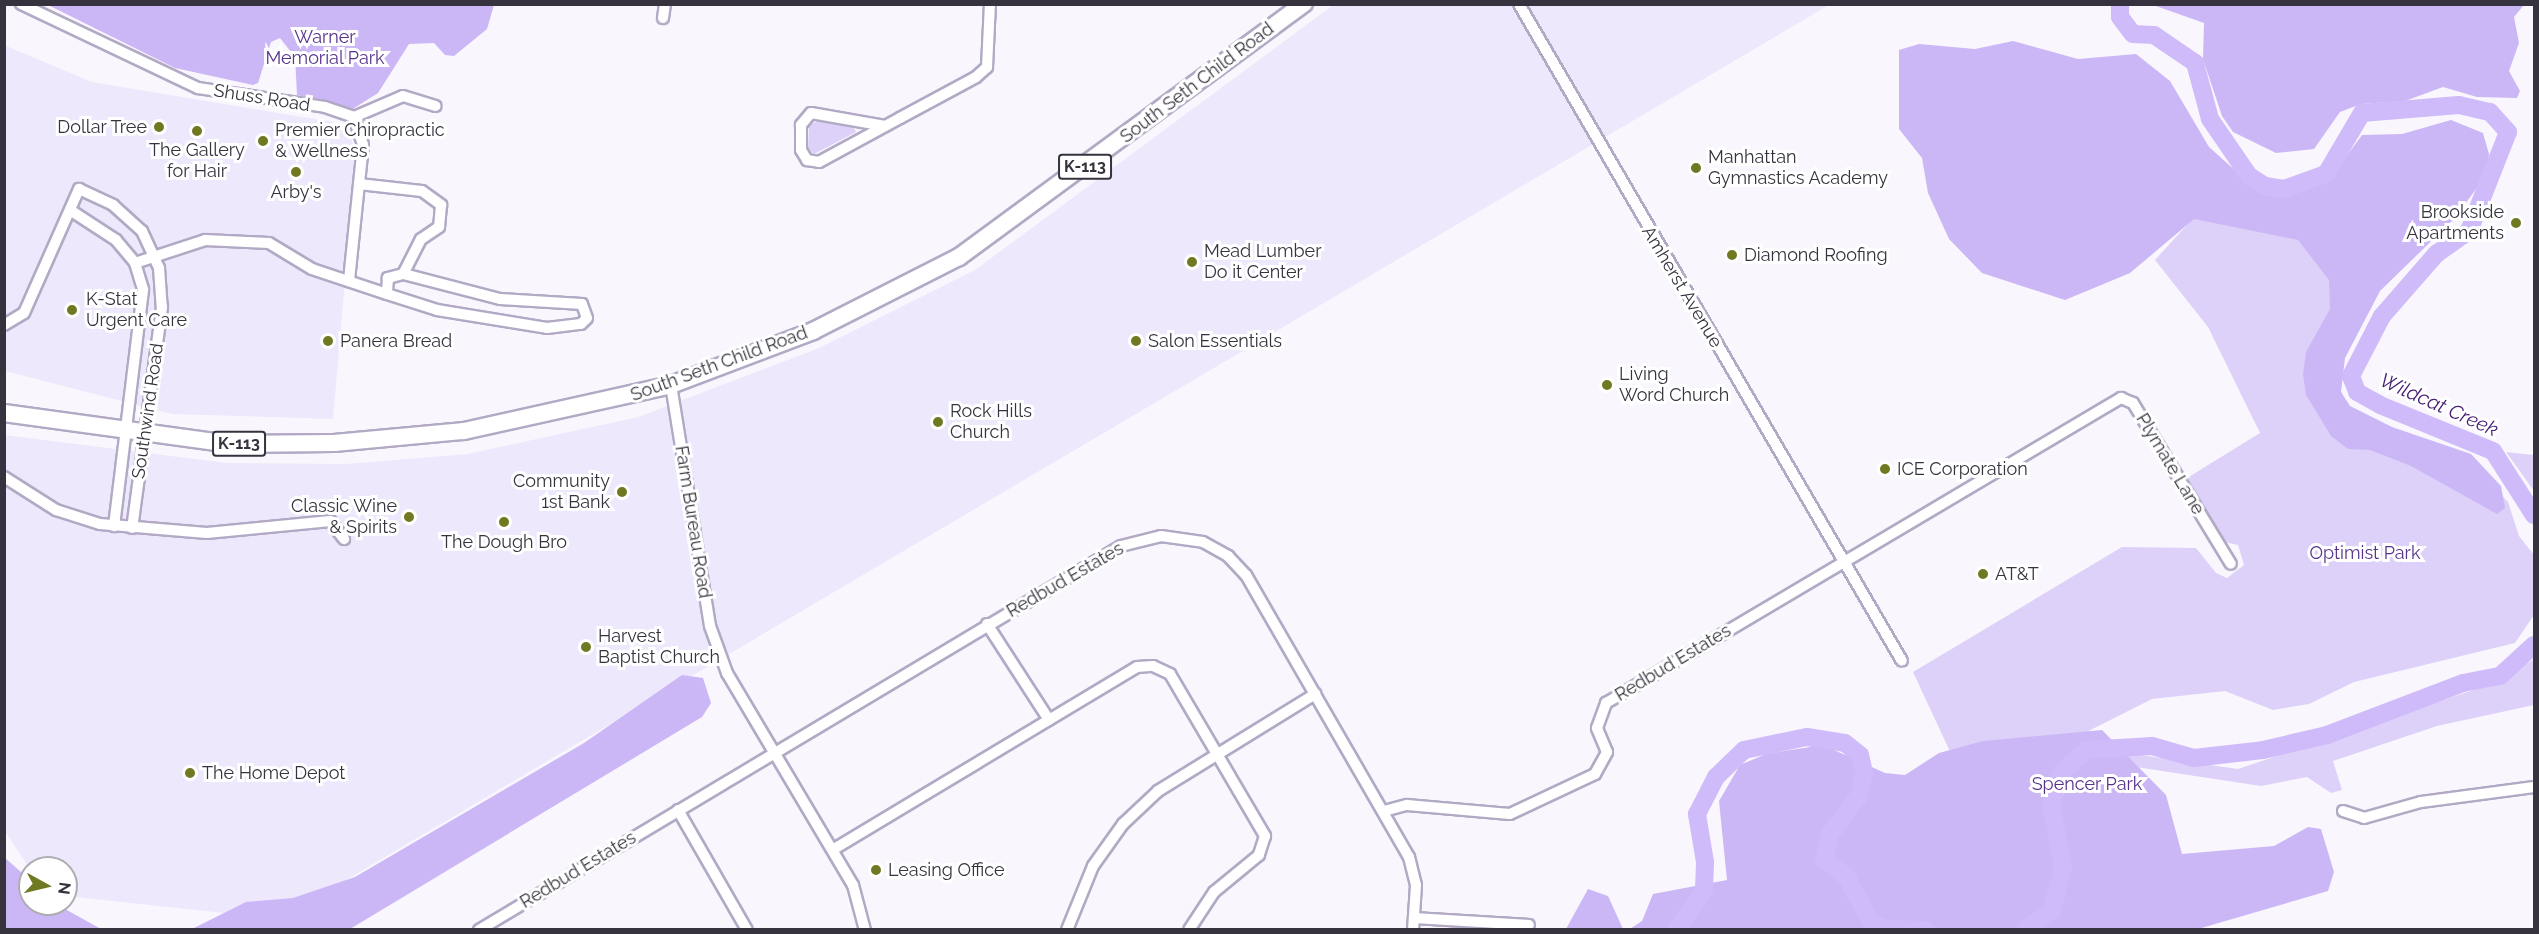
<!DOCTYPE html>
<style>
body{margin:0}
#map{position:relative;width:2539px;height:934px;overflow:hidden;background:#f9f7fd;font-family:Raleway,sans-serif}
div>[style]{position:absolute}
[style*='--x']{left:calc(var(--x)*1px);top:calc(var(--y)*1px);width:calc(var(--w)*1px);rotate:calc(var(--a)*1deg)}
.built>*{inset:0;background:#eee8fd}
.green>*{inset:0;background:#ddd1f9}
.forest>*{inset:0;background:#cbb7f6}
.river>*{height:18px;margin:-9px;padding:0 9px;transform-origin:9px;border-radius:9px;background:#cfbbfa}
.roads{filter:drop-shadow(2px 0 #b2aac5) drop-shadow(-2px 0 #b2aac5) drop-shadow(0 2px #b2aac5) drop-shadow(0 -2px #b2aac5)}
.street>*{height:10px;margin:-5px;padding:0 5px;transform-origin:5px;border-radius:5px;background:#fff}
.primary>*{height:16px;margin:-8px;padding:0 8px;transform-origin:8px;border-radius:8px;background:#fff}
.dots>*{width:16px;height:16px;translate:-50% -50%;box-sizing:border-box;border:3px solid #fff;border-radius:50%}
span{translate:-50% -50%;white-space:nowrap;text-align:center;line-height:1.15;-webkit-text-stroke:6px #fff;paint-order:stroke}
.shield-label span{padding:2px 4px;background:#fff;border:2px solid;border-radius:4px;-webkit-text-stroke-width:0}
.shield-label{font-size:16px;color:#36333e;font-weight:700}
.park-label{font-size:18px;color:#57328b}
.street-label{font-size:18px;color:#36333e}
.poi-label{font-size:18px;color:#36333e}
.right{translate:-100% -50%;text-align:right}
.left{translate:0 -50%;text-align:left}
.water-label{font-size:20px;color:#451d75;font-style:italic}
.frame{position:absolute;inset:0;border:6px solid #36333e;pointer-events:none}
.north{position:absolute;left:18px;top:856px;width:60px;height:60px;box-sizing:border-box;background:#fff;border:2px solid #afadb2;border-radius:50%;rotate:98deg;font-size:16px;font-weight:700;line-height:24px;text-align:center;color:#36333e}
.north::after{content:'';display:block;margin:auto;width:21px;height:27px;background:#707821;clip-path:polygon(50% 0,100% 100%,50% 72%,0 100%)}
</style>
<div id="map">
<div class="built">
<i style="clip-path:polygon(1333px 5px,1829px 5px,280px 919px,66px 896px,66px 868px,30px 869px,5px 831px,4px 435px,227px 463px,345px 464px,468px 454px,638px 417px,819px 348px,975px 270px)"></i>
<i style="clip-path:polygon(4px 45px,92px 82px,333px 122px,350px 134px,356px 155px,333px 419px,172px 414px,5px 371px)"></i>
</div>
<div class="green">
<i style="clip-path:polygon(817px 121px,853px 126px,856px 132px,814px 154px,808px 148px,809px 126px)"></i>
<i style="clip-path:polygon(2196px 215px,2308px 235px,2342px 282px,2334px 375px,2351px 414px,2474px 465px,2508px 502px,2519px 536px,2534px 555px,2534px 615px,2515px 643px,2354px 682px,2309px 704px,2273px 710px,2225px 691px,2152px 699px,2031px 760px,2021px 904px,1913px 672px,2122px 547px,2196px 548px,2216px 573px,2227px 578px,2244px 565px,2238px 545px,2225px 542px,2187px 478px,2260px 433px,2208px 327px,2155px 260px)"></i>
<i style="clip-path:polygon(2506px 452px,2534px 455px,2534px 491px)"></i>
<i style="clip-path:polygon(2534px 659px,2534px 705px,2437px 726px,2333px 761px,2342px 790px,2331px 793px,2307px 777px,2261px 786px,2116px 764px,2112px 751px,2238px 769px,2500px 681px)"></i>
</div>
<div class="forest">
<i style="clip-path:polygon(48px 5px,494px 5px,487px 29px,454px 56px,445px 55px,434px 43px,409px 44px,378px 93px,351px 110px,297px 95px,295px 57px,280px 38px,271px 42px,258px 83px,253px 85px,175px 68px)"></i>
<i style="clip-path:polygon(2153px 5px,2524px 5px,2514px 17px,2519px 43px,2509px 71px,2520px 91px,2517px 98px,2477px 97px,2443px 87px,2405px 101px,2361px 104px,2340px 112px,2314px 149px,2276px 153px,2233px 132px,2222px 116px,2203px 59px,2204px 23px)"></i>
<i style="clip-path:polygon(2013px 41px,2078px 59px,2136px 54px,2170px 81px,2209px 147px,2256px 189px,2287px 196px,2329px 180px,2362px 135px,2402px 134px,2451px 120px,2483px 133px,2489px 154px,2485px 177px,2453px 220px,2380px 291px,2345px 358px,2341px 392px,2350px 406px,2392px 427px,2471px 454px,2501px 486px,2505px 508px,2497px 514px,2411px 466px,2370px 450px,2348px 449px,2331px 436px,2306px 395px,2303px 374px,2306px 352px,2330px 309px,2329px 280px,2298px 240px,2194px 219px,2130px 273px,2065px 300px,1982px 273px,1949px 239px,1928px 193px,1922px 158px,1899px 129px,1899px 50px,1919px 44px,1975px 49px)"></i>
<i style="clip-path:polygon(682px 675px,703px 678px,711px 703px,702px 717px,350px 929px,192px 929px,246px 902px,293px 898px,355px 877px,584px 743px)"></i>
<i style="clip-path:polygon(2102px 730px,2166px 795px,2182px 854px,2274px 846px,2308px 827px,2321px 829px,2334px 872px,2328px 891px,2198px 929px,1566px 929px,1588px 889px,1608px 896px,1623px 929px,1630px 929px,1642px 921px,1653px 894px,1727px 880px,1719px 801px,1740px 765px,1766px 754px,1823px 745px,1885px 773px,1905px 775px,1939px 753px,1983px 741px)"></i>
<i style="clip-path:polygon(4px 857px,30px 880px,30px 904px,56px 904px,101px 929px,5px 929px)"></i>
</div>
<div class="river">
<i style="--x:2120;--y:4;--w:13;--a:90"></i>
<i style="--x:2120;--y:17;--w:21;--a:53"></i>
<i style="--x:2133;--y:34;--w:21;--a:3"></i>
<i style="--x:2154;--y:35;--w:50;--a:34.3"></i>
<i style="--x:2195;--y:63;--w:58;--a:75"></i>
<i style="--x:2210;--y:119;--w:69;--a:55.6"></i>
<i style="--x:2249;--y:176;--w:19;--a:32"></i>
<i style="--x:2265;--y:186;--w:19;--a:9"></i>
<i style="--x:2284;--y:189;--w:45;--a:-19.7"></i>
<i style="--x:2326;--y:174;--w:71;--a:-59.5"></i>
<i style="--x:2362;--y:113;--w:97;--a:-4.7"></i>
<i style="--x:2459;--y:105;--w:32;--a:13"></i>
<i style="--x:2490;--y:112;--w:27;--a:48"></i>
<i style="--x:2508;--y:132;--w:106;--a:111.5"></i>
<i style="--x:2469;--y:231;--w:39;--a:145"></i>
<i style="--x:2437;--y:253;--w:84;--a:131.1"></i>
<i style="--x:2382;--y:316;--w:68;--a:117.3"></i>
<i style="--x:2351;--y:376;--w:17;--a:69"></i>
<i style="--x:2357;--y:392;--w:26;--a:29"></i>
<i style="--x:2380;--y:405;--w:122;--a:22.2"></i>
<i style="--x:2493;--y:451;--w:76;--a:57.4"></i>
<i style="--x:1676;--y:930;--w:48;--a:-54.3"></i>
<i style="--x:1704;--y:891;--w:29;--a:-88"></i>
<i style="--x:1705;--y:862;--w:49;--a:-99.5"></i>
<i style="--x:1697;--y:814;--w:42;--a:-62.8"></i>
<i style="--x:1716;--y:777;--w:39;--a:-44"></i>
<i style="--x:1744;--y:750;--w:64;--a:-11.7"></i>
<i style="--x:1807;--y:737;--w:38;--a:9"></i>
<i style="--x:1845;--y:743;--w:19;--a:39"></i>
<i style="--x:1860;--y:755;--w:18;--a:77"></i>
<i style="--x:1864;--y:773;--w:24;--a:102"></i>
<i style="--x:1859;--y:796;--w:48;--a:127.3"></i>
<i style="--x:1830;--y:834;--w:27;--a:103"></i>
<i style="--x:1824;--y:860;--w:27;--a:36"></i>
<i style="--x:1846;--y:876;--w:52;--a:61.5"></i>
<i style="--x:1871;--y:922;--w:15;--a:28"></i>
<i style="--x:1884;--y:929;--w:42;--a:1.4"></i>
<i style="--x:2025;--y:930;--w:33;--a:-35"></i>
<i style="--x:2052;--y:911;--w:45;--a:-76"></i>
<i style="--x:2063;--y:867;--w:63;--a:-101"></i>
<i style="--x:2051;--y:805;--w:33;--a:-72"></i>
<i style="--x:2061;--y:774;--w:35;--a:-44"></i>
<i style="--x:2086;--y:750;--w:66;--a:-3.5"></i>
<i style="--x:2152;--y:746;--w:44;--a:15.9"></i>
<i style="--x:2194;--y:758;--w:69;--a:-6.6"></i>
<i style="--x:2263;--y:750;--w:66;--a:-13.2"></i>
<i style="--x:2327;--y:735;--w:146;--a:-20.9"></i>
<i style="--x:2463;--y:683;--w:38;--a:-11"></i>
<i style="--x:2500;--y:676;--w:46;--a:-42.4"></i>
</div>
<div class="roads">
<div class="street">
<i style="--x:21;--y:4;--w:196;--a:25.4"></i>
<i style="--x:198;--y:88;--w:128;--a:8.5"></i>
<i style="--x:325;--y:107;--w:31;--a:19"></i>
<i style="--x:354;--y:117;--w:29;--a:72"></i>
<i style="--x:363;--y:145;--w:137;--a:95.9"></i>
<i style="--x:1519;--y:4;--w:760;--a:59.76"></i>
<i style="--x:663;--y:18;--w:14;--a:-82"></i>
<i style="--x:354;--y:117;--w:53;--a:-23.2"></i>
<i style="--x:403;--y:96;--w:34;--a:17"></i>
<i style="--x:885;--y:126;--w:75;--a:-170"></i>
<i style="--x:811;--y:113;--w:16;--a:130"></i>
<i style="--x:801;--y:125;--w:25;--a:90"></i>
<i style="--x:801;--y:150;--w:12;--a:59"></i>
<i style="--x:807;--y:160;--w:12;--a:9"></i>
<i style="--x:819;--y:162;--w:92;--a:-28.5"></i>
<i style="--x:900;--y:118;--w:86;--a:-28.3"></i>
<i style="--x:976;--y:77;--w:15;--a:-42"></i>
<i style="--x:987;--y:67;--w:63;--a:-87.3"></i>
<i style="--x:359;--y:184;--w:63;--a:6.3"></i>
<i style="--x:422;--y:191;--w:24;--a:36"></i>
<i style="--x:441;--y:205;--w:22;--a:95"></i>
<i style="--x:439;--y:227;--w:22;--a:146"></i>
<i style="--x:421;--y:239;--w:39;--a:117"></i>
<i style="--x:70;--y:210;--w:55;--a:33.1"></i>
<i style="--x:116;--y:240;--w:30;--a:50"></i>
<i style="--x:135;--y:263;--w:28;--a:73"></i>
<i style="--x:143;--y:290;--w:238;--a:97"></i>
<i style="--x:135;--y:263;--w:74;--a:-18.2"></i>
<i style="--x:205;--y:240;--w:64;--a:2.7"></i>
<i style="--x:269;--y:243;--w:50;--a:31.2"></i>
<i style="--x:312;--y:269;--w:79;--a:18.4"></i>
<i style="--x:387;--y:294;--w:52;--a:17.7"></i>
<i style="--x:437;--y:310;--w:111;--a:9.3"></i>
<i style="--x:547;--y:328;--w:34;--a:-7"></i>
<i style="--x:581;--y:324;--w:8;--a:-45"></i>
<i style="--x:587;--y:318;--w:15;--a:-110"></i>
<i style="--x:582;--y:304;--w:82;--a:-176.5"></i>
<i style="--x:500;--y:299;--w:100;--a:-165.5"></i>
<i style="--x:403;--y:274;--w:16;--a:165"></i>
<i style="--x:388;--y:278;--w:16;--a:94"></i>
<i style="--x:4;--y:325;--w:23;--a:-31"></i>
<i style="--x:24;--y:313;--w:136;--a:-66.1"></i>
<i style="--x:79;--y:189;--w:38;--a:25"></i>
<i style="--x:113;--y:205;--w:39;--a:42"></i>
<i style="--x:142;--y:231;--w:41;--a:65.3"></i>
<i style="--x:159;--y:268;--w:39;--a:86"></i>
<i style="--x:162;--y:307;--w:223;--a:97.7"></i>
<i style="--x:671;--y:385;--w:244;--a:80.8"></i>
<i style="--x:710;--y:626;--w:50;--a:70.1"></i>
<i style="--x:727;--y:673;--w:247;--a:59.3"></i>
<i style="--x:853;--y:885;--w:47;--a:75.1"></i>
<i style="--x:4;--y:477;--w:62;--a:32.4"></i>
<i style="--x:56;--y:510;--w:46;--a:17.7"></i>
<i style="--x:100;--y:524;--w:107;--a:4.8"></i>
<i style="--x:207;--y:533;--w:124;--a:-5.6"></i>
<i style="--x:330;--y:521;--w:23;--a:52"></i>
<i style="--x:987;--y:624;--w:114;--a:57.1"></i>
<i style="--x:678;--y:810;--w:138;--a:60.1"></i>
<i style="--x:1384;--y:811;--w:24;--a:-15"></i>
<i style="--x:1407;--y:805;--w:103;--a:5"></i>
<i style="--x:1510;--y:814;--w:94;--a:-25.2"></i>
<i style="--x:1595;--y:774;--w:25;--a:-61"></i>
<i style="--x:1607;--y:752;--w:26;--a:-113"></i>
<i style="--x:1597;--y:728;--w:27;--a:-70"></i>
<i style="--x:1606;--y:703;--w:599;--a:-30.64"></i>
<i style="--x:2121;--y:398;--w:13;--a:23"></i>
<i style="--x:2133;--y:403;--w:188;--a:58.7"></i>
<i style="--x:2343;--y:811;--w:22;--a:18"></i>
<i style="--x:2364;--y:818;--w:59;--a:-15.7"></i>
<i style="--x:2421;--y:802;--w:114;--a:-7.6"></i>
<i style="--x:834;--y:849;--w:353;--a:-31"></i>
<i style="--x:1137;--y:667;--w:16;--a:-4"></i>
<i style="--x:1153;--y:666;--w:19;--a:25"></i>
<i style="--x:1170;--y:674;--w:188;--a:59.6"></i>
<i style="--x:1265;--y:836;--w:20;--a:108"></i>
<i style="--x:1259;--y:855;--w:58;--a:140.6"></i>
<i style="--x:1214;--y:892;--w:45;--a:123.3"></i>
<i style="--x:1415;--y:918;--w:114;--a:3.5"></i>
<i style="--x:479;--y:930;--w:748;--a:-30.88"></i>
<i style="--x:1121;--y:546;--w:41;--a:-14"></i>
<i style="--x:1161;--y:536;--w:42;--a:8.1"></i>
<i style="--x:1203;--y:542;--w:29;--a:29"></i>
<i style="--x:1228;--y:556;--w:26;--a:47"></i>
<i style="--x:1246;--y:575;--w:326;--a:60"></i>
<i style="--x:1409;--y:857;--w:29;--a:76"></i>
<i style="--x:1416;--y:885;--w:45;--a:93.8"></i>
<i style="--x:1067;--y:930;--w:69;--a:-67.9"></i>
<i style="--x:1093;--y:866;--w:52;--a:-54.5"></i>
<i style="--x:1123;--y:824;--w:48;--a:-43.3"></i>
<i style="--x:1158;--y:791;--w:185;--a:-31.7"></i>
</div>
<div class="primary">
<i style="--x:4;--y:413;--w:227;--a:7.8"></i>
<i style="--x:229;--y:444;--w:105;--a:-0.5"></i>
<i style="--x:334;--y:443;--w:131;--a:-5.3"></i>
<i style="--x:464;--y:431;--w:212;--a:-12.5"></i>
<i style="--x:671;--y:385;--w:152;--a:-20.8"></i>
<i style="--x:813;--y:331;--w:164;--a:-26.9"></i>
<i style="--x:959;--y:257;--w:428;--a:-36.3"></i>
</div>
</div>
<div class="dots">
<i style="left:159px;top:127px;background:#707821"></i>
<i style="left:197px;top:131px;background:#707821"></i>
<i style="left:263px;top:141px;background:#707821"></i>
<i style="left:1696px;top:168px;background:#707821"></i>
<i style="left:296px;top:172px;background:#707821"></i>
<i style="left:2516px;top:223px;background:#707821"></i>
<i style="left:1732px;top:255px;background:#707821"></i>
<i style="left:1192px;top:262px;background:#707821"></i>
<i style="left:72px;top:310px;background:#707821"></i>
<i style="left:328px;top:341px;background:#707821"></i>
<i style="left:1136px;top:341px;background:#707821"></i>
<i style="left:1607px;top:385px;background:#707821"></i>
<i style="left:938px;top:422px;background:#707821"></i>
<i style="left:1885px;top:469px;background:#707821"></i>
<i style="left:622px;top:492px;background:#707821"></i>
<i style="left:409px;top:517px;background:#707821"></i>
<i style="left:504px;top:522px;background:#707821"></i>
<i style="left:1983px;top:574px;background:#707821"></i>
<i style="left:586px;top:647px;background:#707821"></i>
<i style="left:190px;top:773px;background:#707821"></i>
<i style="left:876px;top:870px;background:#707821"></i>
</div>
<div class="shield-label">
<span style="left:1085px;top:167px">K-113</span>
<span style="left:239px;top:444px">K-113</span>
</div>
<div class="park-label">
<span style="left:325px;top:48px">Warner<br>Memorial Park</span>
<span style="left:2365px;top:553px">Optimist Park</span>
<span style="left:2087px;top:784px">Spencer Park</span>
</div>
<div class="street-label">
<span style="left:1197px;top:83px;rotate:-37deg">South Seth Child Road</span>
<span style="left:262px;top:98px;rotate:9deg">Shuss Road</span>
<span style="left:1682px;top:287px;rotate:59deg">Amherst Avenue</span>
<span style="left:719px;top:364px;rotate:-20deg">South Seth Child Road</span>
<span style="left:148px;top:411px;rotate:-82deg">Southwind Road</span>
<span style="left:2170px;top:464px;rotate:59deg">Plymate Lane</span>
<span style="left:693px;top:522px;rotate:81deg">Farm Bureau Road</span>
<span style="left:1065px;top:580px;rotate:-30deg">Redbud Estates</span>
<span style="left:1673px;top:663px;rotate:-31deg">Redbud Estates</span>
<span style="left:578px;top:870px;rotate:-31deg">Redbud Estates</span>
</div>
<div class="poi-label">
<span class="right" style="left:147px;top:127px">Dollar Tree</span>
<span class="left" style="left:275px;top:141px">Premier Chiropractic<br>&amp; Wellness</span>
<span style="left:197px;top:161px">The Gallery<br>for Hair</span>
<span class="left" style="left:1708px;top:168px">Manhattan<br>Gymnastics Academy</span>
<span style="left:296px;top:192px">Arby's</span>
<span class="right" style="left:2504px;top:223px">Brookside<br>Apartments</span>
<span class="left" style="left:1204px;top:262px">Mead Lumber<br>Do it Center</span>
<span class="left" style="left:1744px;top:255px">Diamond Roofing</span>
<span class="left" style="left:86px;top:310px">K-Stat<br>Urgent Care</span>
<span class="left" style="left:340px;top:341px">Panera Bread</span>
<span class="left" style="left:1148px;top:341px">Salon Essentials</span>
<span class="left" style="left:1619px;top:385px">Living<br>Word Church</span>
<span class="left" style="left:950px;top:422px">Rock Hills<br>Church</span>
<span class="left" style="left:1897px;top:469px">ICE Corporation</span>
<span class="right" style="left:610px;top:492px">Community<br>1st Bank</span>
<span class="right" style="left:397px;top:517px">Classic Wine<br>&amp; Spirits</span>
<span style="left:504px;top:542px">The Dough Bro</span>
<span class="left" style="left:1995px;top:574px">AT&amp;T</span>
<span class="left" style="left:598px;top:647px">Harvest<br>Baptist Church</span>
<span class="left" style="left:202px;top:773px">The Home Depot</span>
<span class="left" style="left:888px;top:870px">Leasing Office</span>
</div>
<div class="water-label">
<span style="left:2439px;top:405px;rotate:24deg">Wildcat Creek</span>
</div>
<div class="frame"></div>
<div class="north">N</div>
</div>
